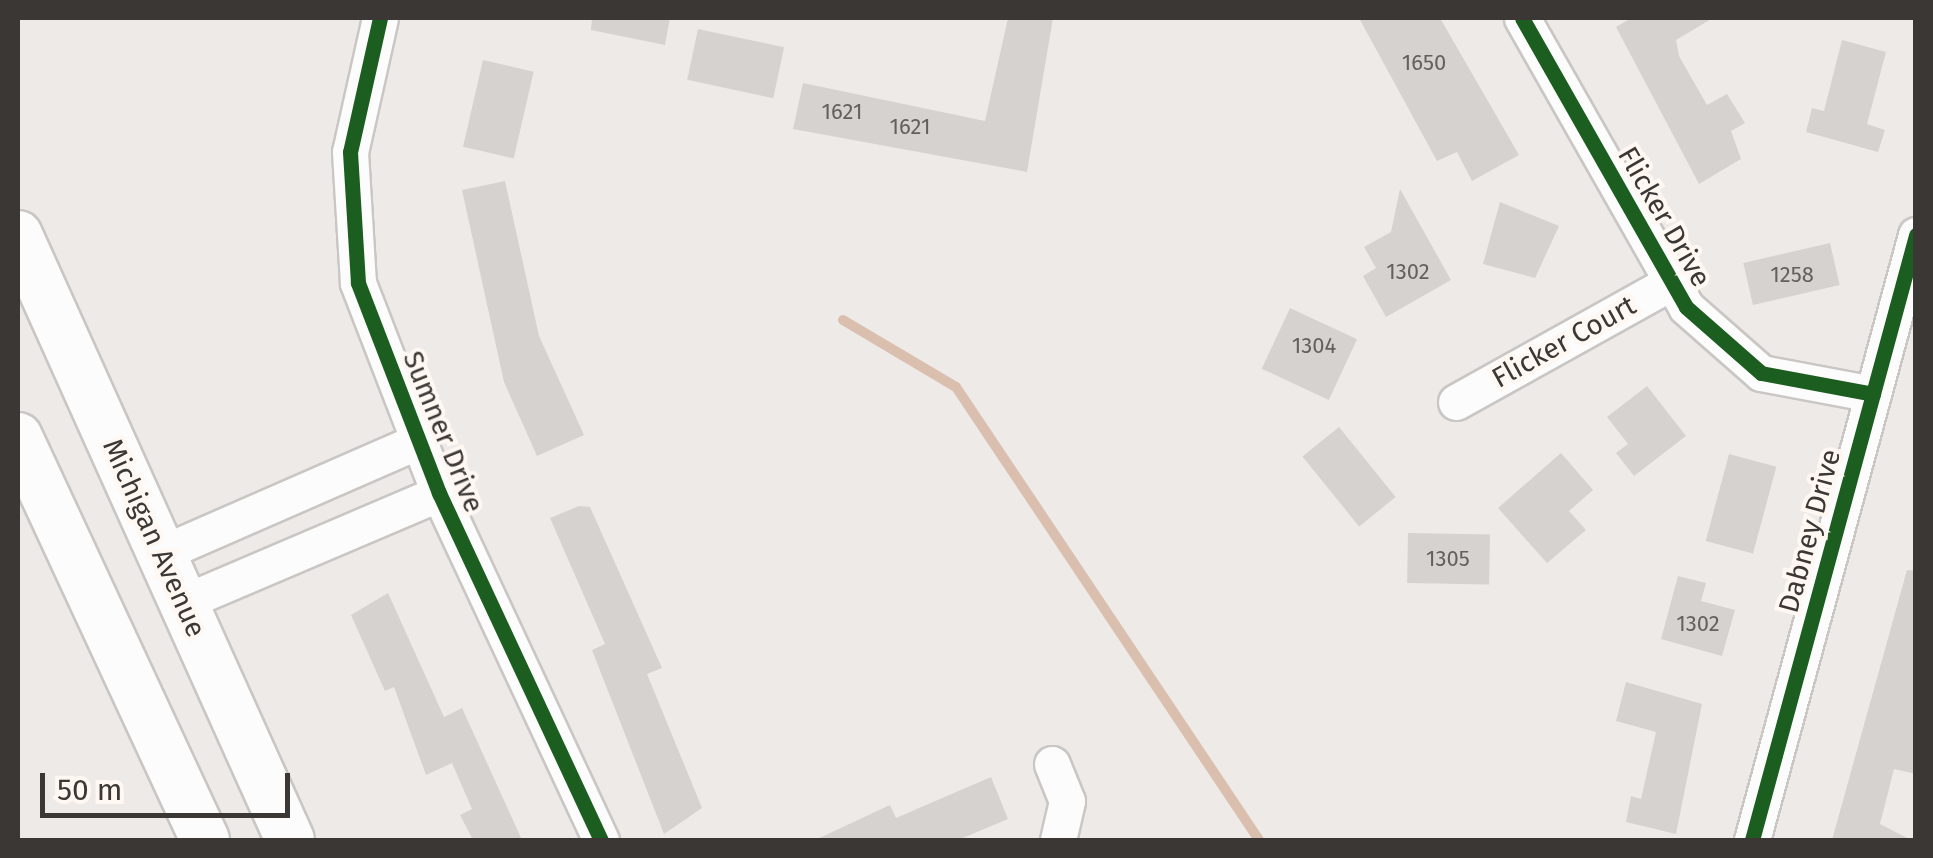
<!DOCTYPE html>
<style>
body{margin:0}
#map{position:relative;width:1933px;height:858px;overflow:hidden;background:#eeeae8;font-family:"Fira Sans",sans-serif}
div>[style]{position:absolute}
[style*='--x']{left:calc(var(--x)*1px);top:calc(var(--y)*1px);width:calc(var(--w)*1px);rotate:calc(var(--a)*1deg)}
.stream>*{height:10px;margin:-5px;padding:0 5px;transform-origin:5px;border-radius:5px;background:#dabfaf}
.building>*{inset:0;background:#d5d2d0;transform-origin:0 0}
.roads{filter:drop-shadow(2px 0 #c9c6c4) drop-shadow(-2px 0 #c9c6c4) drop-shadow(0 2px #c9c6c4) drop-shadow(0 -2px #c9c6c4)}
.minor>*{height:35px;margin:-17.5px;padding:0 17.5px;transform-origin:17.5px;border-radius:17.5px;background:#fcfcfc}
.secondary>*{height:48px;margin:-24px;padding:0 24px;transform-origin:24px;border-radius:24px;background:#fcfcfc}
.cycleway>*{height:15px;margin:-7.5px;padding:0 7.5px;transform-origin:7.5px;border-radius:7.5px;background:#1b5e20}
span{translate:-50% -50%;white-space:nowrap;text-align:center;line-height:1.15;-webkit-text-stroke:8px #fef7f2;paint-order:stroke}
.number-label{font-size:22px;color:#63605e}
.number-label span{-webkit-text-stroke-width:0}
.street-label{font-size:28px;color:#3a3735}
.frame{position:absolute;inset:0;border:20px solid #3a3735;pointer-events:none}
.scale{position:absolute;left:40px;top:773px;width:250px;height:45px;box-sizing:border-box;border:5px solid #3a3735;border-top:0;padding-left:12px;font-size:30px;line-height:35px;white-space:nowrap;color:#3a3735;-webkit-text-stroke:8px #fef7f2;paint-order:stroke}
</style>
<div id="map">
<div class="stream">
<i style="--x:843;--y:320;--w:131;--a:30.7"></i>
<i style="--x:956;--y:387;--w:545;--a:56.22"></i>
</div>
<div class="building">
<i style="clip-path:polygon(592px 18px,670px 18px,665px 45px,591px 30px)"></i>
<i style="clip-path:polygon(1008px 18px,1053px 18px,1027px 172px,793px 129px,803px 83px,985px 121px)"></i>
<i style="clip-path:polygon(1359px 18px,1440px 18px,1519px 155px,1472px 181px,1457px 152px,1437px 161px)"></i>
<i style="clip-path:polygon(1631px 18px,1713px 18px,1676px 40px,1679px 56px,1707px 105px,1727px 94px,1745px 123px,1731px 131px,1741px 159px,1699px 184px,1616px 27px)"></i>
<i style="left:698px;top:29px;width:88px;height:52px;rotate:12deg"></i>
<i style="clip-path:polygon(1842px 40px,1886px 52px,1867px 124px,1885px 130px,1878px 152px,1806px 132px,1812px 108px,1824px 111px)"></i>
<i style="left:483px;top:60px;width:52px;height:89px;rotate:13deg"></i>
<i style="clip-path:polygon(505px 181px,539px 336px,584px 435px,537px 456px,504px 382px,462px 190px)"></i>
<i style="clip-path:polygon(1400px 189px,1451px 280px,1386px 317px,1363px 276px,1376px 268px,1364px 247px,1391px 232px)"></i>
<i style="clip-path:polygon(1500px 202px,1559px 226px,1535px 278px,1483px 264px)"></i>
<i style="left:1830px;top:243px;width:43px;height:89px;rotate:77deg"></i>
<i style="left:1290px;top:308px;width:74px;height:67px;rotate:25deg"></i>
<i style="clip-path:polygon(1647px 386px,1686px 436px,1634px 476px,1616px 453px,1628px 444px,1607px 417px)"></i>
<i style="left:1339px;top:427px;width:90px;height:47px;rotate:51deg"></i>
<i style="clip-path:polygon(1561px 453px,1593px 490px,1569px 511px,1586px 530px,1547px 563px,1498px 508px)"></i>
<i style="left:1729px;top:454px;width:49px;height:90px;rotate:15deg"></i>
<i style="clip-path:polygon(579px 506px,590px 507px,662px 668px,647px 674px,702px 808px,664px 834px,592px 650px,605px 644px,550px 518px)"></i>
<i style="left:1408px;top:533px;width:82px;height:50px;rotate:1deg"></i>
<i style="clip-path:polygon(1907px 570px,1916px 571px,1916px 774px,1894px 769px,1880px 824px,1911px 840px,1832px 840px)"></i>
<i style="clip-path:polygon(1678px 576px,1706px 583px,1701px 601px,1735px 610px,1722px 656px,1661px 639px)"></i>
<i style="clip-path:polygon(388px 593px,444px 717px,462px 708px,522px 840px,473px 840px,460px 815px,472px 809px,452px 763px,426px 775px,394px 687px,385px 691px,351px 615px)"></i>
<i style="clip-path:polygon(1626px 682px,1702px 704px,1676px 834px,1626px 822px,1631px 796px,1641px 799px,1656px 732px,1616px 721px)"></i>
<i style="clip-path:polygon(991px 777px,1008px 819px,958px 840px,815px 840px,890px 805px,896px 818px)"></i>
</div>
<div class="roads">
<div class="minor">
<i style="--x:380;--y:18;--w:137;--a:102.6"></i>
<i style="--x:350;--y:152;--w:131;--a:86.5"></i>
<i style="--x:358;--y:283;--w:225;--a:68.9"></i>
<i style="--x:439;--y:493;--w:383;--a:65"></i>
<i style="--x:1522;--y:18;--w:332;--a:60.4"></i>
<i style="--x:1686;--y:307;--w:100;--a:41.3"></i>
<i style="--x:1761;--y:373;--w:114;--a:10.6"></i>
<i style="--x:1456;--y:402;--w:247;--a:-29.1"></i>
<i style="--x:162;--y:553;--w:279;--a:-23.6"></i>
<i style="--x:184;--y:602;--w:277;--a:-23.1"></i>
<i style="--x:1052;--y:764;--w:40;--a:68"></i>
<i style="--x:1067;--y:801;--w:40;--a:103"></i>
<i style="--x:1752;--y:840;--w:627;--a:-74.83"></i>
</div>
<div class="secondary">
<i style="--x:18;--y:235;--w:663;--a:65.79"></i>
<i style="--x:18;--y:437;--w:444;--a:65.1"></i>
</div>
</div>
<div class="cycleway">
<i style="--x:380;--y:18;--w:137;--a:102.6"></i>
<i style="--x:350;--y:152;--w:131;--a:86.5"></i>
<i style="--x:358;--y:283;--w:225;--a:68.9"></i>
<i style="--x:439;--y:493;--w:383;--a:65"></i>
<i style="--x:1522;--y:18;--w:332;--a:60.4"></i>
<i style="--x:1686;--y:307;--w:100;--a:41.3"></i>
<i style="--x:1761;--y:373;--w:114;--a:10.6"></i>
<i style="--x:1752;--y:840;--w:627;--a:-74.83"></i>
</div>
<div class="number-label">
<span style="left:1424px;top:63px">1650</span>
<span style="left:842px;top:112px">1621</span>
<span style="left:910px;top:127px">1621</span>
<span style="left:1408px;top:272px">1302</span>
<span style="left:1792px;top:275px">1258</span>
<span style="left:1314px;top:346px">1304</span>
<span style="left:1448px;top:559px">1305</span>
<span style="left:1698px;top:624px">1302</span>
</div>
<div class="street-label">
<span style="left:1664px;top:217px;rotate:60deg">Flicker Drive</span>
<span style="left:1564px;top:342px;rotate:-29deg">Flicker Court</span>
<span style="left:443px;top:432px;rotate:68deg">Sumner Drive</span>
<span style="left:1810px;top:531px;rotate:-75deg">Dabney Drive</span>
<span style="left:154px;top:538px;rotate:66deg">Michigan Avenue</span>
</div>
<div class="frame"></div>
<div class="scale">50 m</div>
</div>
